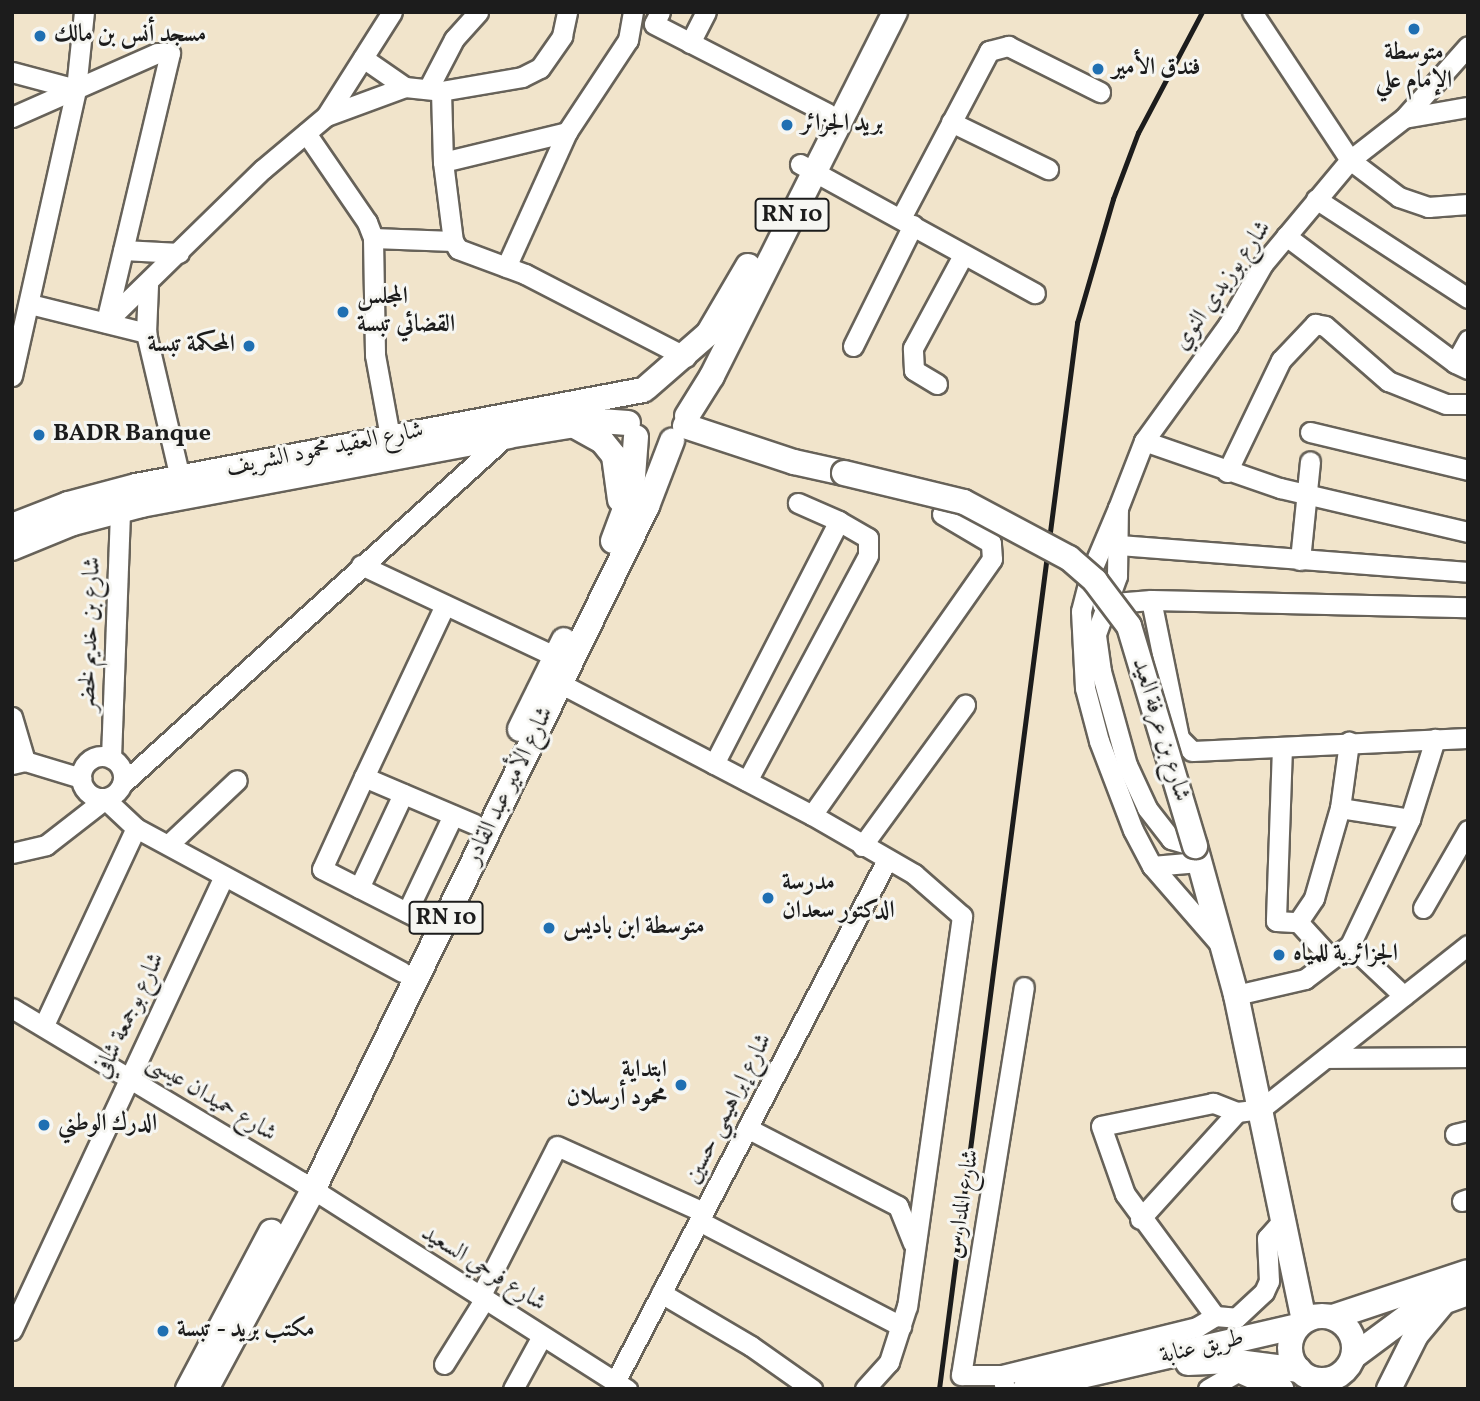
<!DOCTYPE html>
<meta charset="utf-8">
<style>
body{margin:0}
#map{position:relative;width:1480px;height:1401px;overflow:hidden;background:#f1e4cb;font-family:Vollkorn,Amiri,serif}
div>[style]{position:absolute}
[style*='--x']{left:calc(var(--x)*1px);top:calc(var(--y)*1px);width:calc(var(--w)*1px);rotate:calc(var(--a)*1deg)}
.roads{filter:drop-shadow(2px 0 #676259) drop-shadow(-2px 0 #676259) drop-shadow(0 2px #676259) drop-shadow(0 -2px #676259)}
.minor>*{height:19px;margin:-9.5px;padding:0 9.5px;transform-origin:9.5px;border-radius:9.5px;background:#fff}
.minor>.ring{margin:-9.5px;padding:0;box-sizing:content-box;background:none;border:19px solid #fff;border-radius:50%}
.major>*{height:24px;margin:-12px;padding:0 12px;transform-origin:12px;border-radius:12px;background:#fff}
.major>.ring{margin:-12px;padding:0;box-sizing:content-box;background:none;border:24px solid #fff;border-radius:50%}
.rail>*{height:4.5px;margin:-2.25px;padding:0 2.25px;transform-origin:2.25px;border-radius:2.25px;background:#1c1c1c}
.bridges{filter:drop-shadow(2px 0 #676259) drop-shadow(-2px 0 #676259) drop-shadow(0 2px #676259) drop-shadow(0 -2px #676259)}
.major-bridge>*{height:24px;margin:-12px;padding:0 12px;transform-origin:12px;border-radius:12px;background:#fff}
.dots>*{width:19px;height:19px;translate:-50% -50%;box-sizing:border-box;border:4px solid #f6f6f2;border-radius:50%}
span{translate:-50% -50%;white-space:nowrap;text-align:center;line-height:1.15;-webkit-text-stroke:6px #f6f6f2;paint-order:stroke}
.shield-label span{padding:2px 5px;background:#f6f6f2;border:2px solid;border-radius:5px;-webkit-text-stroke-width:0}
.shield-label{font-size:23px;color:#1c1c1c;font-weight:700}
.poi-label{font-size:24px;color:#1c1c1c;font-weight:700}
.left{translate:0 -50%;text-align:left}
.right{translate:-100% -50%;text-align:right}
.street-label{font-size:24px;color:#1c1c1c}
.frame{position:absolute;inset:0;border:14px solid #1c1c1c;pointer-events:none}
</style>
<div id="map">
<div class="roads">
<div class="minor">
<i style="--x:660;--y:12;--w:13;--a:117"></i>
<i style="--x:654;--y:24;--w:195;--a:27.2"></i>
<i style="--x:1252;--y:12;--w:178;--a:56.5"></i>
<i style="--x:1350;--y:160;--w:61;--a:37.1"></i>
<i style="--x:1399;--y:197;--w:31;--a:19"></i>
<i style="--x:1428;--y:207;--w:40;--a:-4.3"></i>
<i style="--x:690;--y:43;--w:35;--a:-63"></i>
<i style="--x:363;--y:58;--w:51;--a:34.6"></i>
<i style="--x:12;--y:72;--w:66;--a:14.9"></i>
<i style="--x:428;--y:89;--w:56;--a:-62.5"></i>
<i style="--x:454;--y:39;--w:36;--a:-48"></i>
<i style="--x:441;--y:91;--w:82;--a:-9.8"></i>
<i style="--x:522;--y:77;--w:20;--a:-27"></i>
<i style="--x:540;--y:68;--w:39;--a:-55"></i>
<i style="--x:562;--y:36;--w:25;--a:-78"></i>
<i style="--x:326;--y:116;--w:84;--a:-20.2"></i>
<i style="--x:405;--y:87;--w:36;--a:6"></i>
<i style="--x:441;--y:91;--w:71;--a:88.4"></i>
<i style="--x:443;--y:162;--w:80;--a:82.8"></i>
<i style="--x:453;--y:241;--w:9;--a:58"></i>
<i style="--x:458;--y:249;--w:72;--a:20.5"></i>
<i style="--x:525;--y:274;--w:181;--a:27.3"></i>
<i style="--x:12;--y:117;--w:158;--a:-23.8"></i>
<i style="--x:157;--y:53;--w:13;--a:0"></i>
<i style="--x:170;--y:53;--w:277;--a:103.4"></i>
<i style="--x:1404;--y:118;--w:65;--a:-9.8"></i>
<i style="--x:951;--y:122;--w:108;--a:25.9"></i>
<i style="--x:567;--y:132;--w:110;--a:-56.5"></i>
<i style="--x:628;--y:40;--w:28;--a:-80"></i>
<i style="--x:306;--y:133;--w:108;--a:55.6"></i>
<i style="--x:367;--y:222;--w:17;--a:69"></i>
<i style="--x:373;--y:238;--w:117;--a:89"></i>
<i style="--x:375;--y:355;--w:83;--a:79.6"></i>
<i style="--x:443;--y:162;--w:128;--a:-13.6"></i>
<i style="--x:567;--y:132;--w:148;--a:114.3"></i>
<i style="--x:800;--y:164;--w:268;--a:28.8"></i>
<i style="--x:1316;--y:199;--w:181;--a:33.1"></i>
<i style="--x:901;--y:218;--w:189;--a:-62.2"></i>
<i style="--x:989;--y:51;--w:20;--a:-15"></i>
<i style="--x:1008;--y:46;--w:103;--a:26.6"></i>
<i style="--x:1286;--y:236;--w:211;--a:36.9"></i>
<i style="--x:373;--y:238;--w:80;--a:2.1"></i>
<i style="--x:123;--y:250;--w:56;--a:3.1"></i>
<i style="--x:30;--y:304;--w:120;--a:14"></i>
<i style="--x:146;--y:333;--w:149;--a:76.8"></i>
<i style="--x:106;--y:322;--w:219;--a:-44.3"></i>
<i style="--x:263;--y:169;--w:82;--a:-40.1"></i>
<i style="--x:326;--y:116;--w:123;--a:-57.6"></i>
<i style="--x:146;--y:333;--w:48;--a:-87.6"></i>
<i style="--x:1468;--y:340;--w:26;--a:119"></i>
<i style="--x:1455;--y:363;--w:14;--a:25"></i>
<i style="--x:853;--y:346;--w:135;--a:-63.6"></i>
<i style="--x:12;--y:376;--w:294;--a:-77.4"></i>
<i style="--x:76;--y:89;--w:77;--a:-84.1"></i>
<i style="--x:937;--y:384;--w:27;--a:-149"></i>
<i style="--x:914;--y:370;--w:22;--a:-93"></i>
<i style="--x:913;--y:348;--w:106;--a:-61.7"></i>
<i style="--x:1310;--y:432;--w:163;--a:13.5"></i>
<i style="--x:1144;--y:441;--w:144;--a:19.1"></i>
<i style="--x:1280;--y:488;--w:193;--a:13.2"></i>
<i style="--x:1227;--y:472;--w:124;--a:-64.3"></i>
<i style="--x:1281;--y:360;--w:50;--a:-46.6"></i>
<i style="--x:1315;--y:324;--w:10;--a:11"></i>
<i style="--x:1325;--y:326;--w:84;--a:41.1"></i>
<i style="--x:1388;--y:381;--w:62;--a:21.6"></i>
<i style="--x:1446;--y:404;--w:22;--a:0"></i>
<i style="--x:1118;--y:508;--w:72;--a:-68.8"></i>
<i style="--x:1144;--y:441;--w:143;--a:-54.1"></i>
<i style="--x:1228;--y:325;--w:70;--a:-60.2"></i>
<i style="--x:1263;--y:264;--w:136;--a:-50.1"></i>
<i style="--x:1350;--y:160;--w:68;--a:-37.9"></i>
<i style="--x:1404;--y:118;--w:96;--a:-48.4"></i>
<i style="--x:1119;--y:545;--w:350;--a:4.4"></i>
<i style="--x:1300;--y:560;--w:99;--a:-84.2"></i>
<i style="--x:361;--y:565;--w:230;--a:25.2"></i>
<i style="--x:1151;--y:600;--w:141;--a:78.5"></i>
<i style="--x:1179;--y:738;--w:18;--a:45"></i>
<i style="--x:1192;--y:751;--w:276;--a:-2.7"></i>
<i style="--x:1102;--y:604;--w:49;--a:-4.7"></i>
<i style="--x:1151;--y:600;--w:317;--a:1.3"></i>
<i style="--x:445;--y:605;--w:190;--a:115.2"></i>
<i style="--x:364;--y:777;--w:120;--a:23.1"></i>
<i style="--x:548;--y:677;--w:298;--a:27.6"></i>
<i style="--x:812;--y:815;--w:118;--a:30"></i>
<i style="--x:914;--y:874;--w:64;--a:41.2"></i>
<i style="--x:962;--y:916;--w:394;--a:98"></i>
<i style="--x:907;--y:1306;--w:59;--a:107.8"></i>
<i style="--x:889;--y:1362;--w:36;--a:132"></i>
<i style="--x:12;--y:717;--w:46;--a:73.5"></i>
<i style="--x:1282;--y:747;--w:174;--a:92"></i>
<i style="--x:1276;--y:921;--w:22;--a:3"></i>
<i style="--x:1298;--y:922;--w:29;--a:-56"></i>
<i style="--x:1314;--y:898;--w:94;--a:-73.9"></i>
<i style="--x:1340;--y:808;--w:67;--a:-82.2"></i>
<i class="ring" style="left:81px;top:756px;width:23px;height:23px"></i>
<i style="--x:111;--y:758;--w:248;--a:-87.9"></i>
<i style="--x:12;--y:764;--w:13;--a:-13"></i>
<i style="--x:25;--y:761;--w:59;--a:16.9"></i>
<i style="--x:714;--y:764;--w:273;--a:-62.8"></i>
<i style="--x:839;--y:521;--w:45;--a:-156.3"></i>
<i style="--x:364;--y:777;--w:101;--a:114.5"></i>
<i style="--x:322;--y:869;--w:117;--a:27"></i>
<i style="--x:747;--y:781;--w:256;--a:-61.8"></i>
<i style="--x:868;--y:555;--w:17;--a:-90"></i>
<i style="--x:868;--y:538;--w:34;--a:-150"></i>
<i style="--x:122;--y:784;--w:517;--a:-42.18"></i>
<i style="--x:1340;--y:808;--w:71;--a:8.9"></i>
<i style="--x:812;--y:815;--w:313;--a:-54.9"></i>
<i style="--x:992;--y:559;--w:16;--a:-94"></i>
<i style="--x:991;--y:543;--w:57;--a:-149.4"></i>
<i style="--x:169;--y:844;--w:93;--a:-43.3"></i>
<i style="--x:862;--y:846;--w:175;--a:-53.9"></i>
<i style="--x:1195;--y:846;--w:25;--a:-164"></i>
<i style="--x:1171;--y:839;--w:39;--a:-128"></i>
<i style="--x:1147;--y:808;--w:47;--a:-114.9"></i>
<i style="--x:1127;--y:765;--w:98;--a:-105.5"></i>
<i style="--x:1101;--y:671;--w:37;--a:-98"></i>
<i style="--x:1096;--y:634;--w:62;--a:-70.1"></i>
<i style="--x:1117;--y:576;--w:68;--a:-89.2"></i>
<i style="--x:1118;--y:508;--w:69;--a:112.9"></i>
<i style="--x:1091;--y:572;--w:40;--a:104.4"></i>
<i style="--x:1081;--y:611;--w:77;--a:87"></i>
<i style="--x:1085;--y:688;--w:55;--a:75.2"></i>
<i style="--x:1099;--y:741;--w:95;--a:69.1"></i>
<i style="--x:1133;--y:830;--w:41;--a:62.2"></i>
<i style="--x:1152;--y:866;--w:102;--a:49"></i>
<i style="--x:12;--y:853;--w:35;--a:-13"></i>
<i style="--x:46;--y:845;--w:75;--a:-37.9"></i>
<i style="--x:105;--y:799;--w:42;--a:43.1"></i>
<i style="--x:136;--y:828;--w:302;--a:28.4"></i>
<i style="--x:1152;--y:866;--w:47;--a:-4.9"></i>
<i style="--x:359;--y:888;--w:104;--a:-64.9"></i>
<i style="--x:1423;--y:908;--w:90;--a:-60"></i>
<i style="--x:407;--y:912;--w:107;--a:-64.6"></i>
<i style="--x:1298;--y:922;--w:49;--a:47.5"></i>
<i style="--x:1350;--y:945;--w:74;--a:43.4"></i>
<i style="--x:1236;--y:995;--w:71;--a:-13.1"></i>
<i style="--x:1305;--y:979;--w:56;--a:-37.1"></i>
<i style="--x:1350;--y:945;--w:140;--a:-64.5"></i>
<i style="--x:1410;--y:819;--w:84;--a:-72.6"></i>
<i style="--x:12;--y:1008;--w:336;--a:31"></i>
<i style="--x:300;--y:1181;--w:388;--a:32.5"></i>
<i style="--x:44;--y:1025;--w:217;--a:-65"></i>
<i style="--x:1326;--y:1058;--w:142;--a:-0.4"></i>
<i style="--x:1237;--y:1112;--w:26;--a:-159"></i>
<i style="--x:1213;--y:1103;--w:114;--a:168.4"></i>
<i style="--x:1101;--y:1126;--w:72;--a:70.6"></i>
<i style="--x:1125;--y:1194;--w:152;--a:53.6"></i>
<i style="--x:1215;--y:1316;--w:21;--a:5"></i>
<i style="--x:1236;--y:1318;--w:38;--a:-43"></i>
<i style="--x:1264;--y:1292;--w:12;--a:-66"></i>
<i style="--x:1269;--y:1281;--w:43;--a:-92.7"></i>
<i style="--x:1267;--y:1238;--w:24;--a:-48"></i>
<i style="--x:747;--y:1128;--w:170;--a:27.3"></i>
<i style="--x:898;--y:1206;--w:40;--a:68"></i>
<i style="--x:1455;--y:1134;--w:13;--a:-13"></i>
<i style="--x:1462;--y:1201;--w:6;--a:-18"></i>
<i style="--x:1140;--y:1219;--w:144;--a:-47.8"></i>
<i style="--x:1237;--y:1112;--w:24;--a:-7"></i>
<i style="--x:1261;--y:1109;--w:264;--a:-38.4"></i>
<i style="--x:699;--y:1221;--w:228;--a:27.5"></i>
<i style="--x:661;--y:1293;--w:104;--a:30.5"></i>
<i style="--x:751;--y:1346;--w:75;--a:35.2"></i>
<i style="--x:480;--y:1297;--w:169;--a:-63"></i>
<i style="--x:557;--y:1146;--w:160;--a:24.3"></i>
<i style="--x:12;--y:1330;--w:501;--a:-64.97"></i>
<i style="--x:444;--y:1364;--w:75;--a:-58"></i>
<i style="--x:1002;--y:1375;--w:201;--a:-13.8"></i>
<i style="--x:1197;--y:1327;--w:21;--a:-31"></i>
<i style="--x:615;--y:1382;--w:589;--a:-62.48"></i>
<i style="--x:513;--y:1389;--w:60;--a:-61.3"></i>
<i style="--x:1005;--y:1389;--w:14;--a:-102"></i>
<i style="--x:1002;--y:1375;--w:41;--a:180"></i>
<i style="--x:961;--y:1375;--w:393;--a:-80.8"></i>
<i style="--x:1208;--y:1389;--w:36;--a:-30"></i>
</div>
<div class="major">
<i style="--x:646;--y:388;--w:82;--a:-41.1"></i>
<i style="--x:708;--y:334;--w:79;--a:-59.5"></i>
<i style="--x:687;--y:416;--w:47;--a:-58"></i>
<i style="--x:712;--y:376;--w:407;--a:-63.3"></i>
<i style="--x:573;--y:425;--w:33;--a:29"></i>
<i style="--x:602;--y:441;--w:19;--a:51"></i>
<i style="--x:614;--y:456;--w:44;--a:82.2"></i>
<i style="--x:685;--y:426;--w:115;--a:18.3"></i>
<i style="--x:794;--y:462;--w:51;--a:12.4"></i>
<i style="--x:12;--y:526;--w:60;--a:-21.4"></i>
<i style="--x:68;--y:504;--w:70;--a:-14.8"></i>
<i style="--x:136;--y:486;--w:516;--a:-10.72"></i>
<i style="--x:613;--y:541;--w:54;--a:-69.6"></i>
<i style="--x:632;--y:490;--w:53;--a:-85.7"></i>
<i style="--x:12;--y:548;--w:66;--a:-22.3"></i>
<i style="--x:73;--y:523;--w:70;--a:-14.8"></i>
<i style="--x:141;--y:505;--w:373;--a:-10.6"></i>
<i style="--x:508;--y:436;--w:93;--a:-9.3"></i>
<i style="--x:600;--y:421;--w:28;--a:4"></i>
<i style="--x:520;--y:729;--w:99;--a:-63.7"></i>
<i style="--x:1195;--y:846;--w:155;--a:74.6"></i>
<i style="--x:1236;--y:995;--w:332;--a:78.2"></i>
<i class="ring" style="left:1290px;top:1316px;width:40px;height:40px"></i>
<i style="--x:1333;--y:1317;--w:142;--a:-18.4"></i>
<i style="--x:1354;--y:1356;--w:72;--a:-36.6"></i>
<i style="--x:1412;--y:1313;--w:59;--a:-19.7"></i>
<i style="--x:1188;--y:1363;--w:42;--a:-2.7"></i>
<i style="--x:1230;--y:1361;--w:70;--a:7.4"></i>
<i style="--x:1243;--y:1372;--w:42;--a:24.1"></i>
<i style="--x:188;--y:1389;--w:178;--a:-62.1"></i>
<i style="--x:206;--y:1389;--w:226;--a:-61.7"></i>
<i style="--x:313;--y:1190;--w:761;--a:-63.97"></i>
<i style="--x:647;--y:506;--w:70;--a:-69"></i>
<i style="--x:1025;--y:1389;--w:280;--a:-13"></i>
<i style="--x:1389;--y:1389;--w:60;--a:-63.4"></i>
<i style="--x:1416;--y:1335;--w:40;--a:-50"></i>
</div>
</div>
<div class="rail">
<i style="--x:939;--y:1389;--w:1075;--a:-82.62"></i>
<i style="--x:1077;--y:323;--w:129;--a:-73.8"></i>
<i style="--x:1113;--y:199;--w:71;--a:-69.3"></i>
<i style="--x:1138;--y:133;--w:137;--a:-62.1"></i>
</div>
<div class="bridges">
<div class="major-bridge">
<i style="--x:844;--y:473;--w:123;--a:13.6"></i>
<i style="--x:964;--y:502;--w:119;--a:28.1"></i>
<i style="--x:1069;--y:558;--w:35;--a:41"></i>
<i style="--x:1095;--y:581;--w:56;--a:52.9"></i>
<i style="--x:1129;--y:626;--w:230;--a:73.3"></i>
</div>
</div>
<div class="dots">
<i style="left:1414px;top:29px;background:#1f6fb2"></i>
<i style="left:40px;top:36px;background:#1f6fb2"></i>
<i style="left:1098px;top:69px;background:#1f6fb2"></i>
<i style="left:787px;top:125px;background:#1f6fb2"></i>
<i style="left:343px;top:312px;background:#1f6fb2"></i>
<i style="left:249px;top:346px;background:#1f6fb2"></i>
<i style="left:39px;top:435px;background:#1f6fb2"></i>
<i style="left:768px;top:898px;background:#1f6fb2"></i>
<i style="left:549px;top:928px;background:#1f6fb2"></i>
<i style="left:1279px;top:955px;background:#1f6fb2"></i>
<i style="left:681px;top:1085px;background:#1f6fb2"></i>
<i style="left:44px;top:1125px;background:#1f6fb2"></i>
<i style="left:163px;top:1331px;background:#1f6fb2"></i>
</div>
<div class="shield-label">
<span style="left:792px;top:215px">RN 10</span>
<span style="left:446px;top:918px">RN 10</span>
</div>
<div class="poi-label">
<span class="left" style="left:54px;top:36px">مسجد أنس بن مالك</span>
<span style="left:1414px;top:68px">متوسطة<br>الإمام علي</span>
<span class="left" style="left:1112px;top:69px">فندق الأمير</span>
<span class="left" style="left:801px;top:125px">بريد الجزائر</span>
<span class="left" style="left:357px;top:312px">المجلس<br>القضائي تبسة</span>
<span class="right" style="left:235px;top:346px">المحكمة تبسة</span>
<span class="left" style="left:53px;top:435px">BADR Banque</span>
<span class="left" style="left:782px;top:898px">مدرسة<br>الدكتور سعدان</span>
<span class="left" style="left:563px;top:928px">متوسطة ابن باديس</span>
<span class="left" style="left:1293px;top:955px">الجزائرية للمياه</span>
<span class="right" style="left:667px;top:1085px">ابتداية<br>محمود أرسلان</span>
<span class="left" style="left:58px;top:1125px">الدرك الوطني</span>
<span class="left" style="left:177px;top:1331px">مكتب بريد - تبسة</span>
</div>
<div class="street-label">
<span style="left:1223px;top:286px;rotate:-55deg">شارع بوزيدي النوي</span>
<span style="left:325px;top:450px;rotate:-11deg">شارع العقيد محمود الشريف</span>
<span style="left:91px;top:634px;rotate:-88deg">شارع بن خديم لخضر</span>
<span style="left:1160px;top:730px;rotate:73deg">شارع بن عرفة العيد</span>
<span style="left:510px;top:786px;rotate:-64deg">شارع الأمير عبد القادر</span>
<span style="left:130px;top:1016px;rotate:-65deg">شارع بوجمعة شافي</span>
<span style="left:211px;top:1099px;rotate:31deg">شارع حميدان عيسى</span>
<span style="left:729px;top:1109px;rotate:-63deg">شارع إبراهيمي حسين</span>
<span style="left:964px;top:1204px;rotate:-81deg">شارع المدارس</span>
<span style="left:483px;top:1269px;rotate:32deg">شارع فرحي السعيد</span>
<span style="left:1202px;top:1348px;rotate:-13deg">طريق عنابة</span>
</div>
<div class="frame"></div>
</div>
